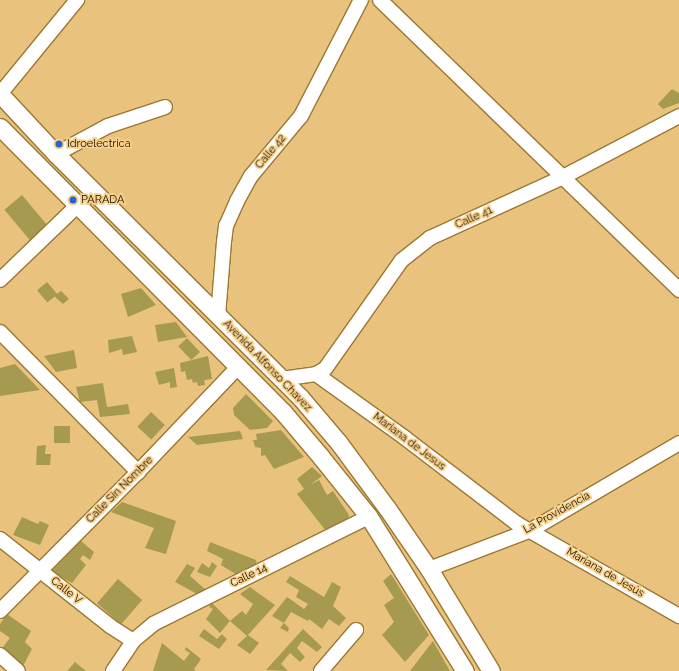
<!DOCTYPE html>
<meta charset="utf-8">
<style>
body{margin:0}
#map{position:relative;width:679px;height:671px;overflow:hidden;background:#e9c37e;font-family:Raleway,sans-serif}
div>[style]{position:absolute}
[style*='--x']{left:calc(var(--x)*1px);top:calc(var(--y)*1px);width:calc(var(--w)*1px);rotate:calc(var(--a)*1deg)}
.building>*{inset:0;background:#a59a4f;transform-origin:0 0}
.roads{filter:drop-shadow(1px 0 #9c7833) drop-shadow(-1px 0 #9c7833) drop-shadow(0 1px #9c7833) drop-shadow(0 -1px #9c7833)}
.minor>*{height:14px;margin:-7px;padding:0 7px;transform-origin:7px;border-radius:7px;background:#fff}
.major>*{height:17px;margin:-8.5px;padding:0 8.5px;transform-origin:8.5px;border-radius:8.5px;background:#fff}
.dots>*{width:11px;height:11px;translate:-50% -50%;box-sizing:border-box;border:2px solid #f7d08b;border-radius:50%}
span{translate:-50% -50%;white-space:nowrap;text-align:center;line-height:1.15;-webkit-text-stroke:3.5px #f7d08b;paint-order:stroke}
.poi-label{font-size:11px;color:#201200}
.left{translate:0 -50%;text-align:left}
.street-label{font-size:11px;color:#201200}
</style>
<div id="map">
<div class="building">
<i style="clip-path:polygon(672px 89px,679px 93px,679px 103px,663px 109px,658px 104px)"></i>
<i style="left:22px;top:195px;width:43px;height:23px;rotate:50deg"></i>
<i style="left:47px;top:282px;width:16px;height:13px;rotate:50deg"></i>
<i style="clip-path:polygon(141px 288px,156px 305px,128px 317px,121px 294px)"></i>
<i style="clip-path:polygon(61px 291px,69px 299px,63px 304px,54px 296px)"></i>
<i style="clip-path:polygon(176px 322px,187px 337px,158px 342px,155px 325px)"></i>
<i style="clip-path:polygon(132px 336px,137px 352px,123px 355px,122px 349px,109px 353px,108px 340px)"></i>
<i style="left:187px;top:338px;width:19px;height:12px;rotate:47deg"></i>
<i style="clip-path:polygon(74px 350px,77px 368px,56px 372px,44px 356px)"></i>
<i style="clip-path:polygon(208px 356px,212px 379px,204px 380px,205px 385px,198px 386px,197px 382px,193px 383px,192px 379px,187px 380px,185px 371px,181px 372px,180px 363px)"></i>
<i style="clip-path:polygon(15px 364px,40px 390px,0 396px,0 368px)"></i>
<i style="clip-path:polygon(174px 368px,177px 387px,170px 388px,170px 382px,159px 385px,155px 372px)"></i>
<i style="clip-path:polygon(103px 383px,107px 407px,128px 404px,130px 414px,100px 417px,97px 400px,80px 402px,76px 387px)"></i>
<i style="clip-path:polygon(246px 394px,273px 421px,267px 428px,250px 430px,234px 415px,233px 408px)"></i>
<i style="left:151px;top:412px;width:19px;height:20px;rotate:43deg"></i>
<i style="left:70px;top:426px;width:17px;height:16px;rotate:90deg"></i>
<i style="clip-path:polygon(281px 430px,304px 457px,274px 469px,265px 455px,261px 456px,261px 448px,255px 447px,253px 440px,257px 440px,256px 434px)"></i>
<i style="clip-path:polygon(240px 431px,243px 439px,197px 445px,188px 437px)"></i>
<i style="clip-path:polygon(46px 445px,45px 454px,51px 454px,50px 465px,36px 465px,37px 446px)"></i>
<i style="clip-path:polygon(312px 467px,322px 476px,310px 485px,319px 480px,327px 495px,333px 491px,349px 515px,348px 520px,326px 531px,297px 494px,304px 489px,297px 479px)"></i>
<i style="clip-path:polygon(122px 502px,176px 521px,166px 554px,145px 548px,154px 528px,111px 512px)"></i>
<i style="clip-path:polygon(22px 517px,38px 524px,40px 521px,49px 525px,40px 545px,13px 535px)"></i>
<i style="clip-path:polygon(81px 541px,94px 552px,90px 560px,83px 555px,80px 559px,86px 565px,72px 583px,51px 572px)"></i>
<i style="clip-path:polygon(210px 542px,256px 560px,257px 565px,237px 575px,221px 565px,223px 559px,207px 551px)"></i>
<i style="clip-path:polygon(212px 562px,217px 566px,210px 577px,197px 572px,202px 563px,209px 568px)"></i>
<i style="clip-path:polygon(187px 564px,195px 568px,190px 576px,206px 590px,197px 594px,175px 582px)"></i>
<i style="clip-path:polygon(391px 574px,429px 635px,405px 662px,382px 635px,394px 622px,384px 605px,394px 598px,383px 581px)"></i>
<i style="clip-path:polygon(290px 576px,324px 597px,332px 582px,341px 587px,333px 606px,346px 618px,339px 626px,329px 619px,322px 629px,309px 619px,308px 621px,291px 612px,284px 623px,272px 616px,287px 597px,304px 609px,308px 604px,296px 597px,299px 590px,286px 582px)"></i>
<i style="left:118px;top:579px;width:32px;height:32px;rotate:41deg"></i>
<i style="clip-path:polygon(250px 587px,275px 605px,248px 635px,259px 643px,250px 654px,237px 645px,247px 636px,230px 621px,242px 611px,246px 615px,253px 604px,240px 594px)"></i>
<i style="clip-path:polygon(212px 603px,230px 621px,220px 633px,206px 619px,213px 609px,209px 607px)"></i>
<i style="clip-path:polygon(7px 614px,31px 631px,25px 642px,32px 649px,22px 668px,0 651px,10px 638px,0 631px,0 624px)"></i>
<i style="clip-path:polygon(284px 623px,289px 628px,288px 632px,280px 628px)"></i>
<i style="clip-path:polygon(204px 629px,217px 639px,222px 634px,227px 639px,219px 649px,199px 636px)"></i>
<i style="clip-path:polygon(303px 629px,322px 647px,317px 652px,302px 641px,297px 648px,305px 657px,300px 662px,290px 653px,281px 664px,288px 671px,266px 670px)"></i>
<i style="clip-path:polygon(433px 641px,450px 671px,410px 671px)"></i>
<i style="clip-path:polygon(162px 643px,184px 661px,190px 653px,185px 650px,186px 647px,201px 659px,194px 669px,196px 671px,153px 671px)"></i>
<i style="clip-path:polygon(75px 662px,86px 671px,67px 671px)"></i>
</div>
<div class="roads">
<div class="minor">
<i style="--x:380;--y:0;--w:417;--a:44.1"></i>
<i style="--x:0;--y:94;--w:122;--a:-50.7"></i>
<i style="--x:56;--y:154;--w:59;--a:-28.3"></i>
<i style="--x:108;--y:126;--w:60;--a:-18.4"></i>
<i style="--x:0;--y:280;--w:108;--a:-43.9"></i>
<i style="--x:218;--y:316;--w:74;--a:-85.4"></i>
<i style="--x:224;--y:242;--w:16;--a:-83"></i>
<i style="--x:226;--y:226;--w:27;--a:-66"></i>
<i style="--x:237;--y:201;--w:29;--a:-61"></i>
<i style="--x:251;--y:176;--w:78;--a:-50.2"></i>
<i style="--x:301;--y:116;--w:131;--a:-62.7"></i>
<i style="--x:0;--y:332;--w:197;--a:45.4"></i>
<i style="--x:316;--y:374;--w:110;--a:35.7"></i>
<i style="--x:405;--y:438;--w:140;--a:37.4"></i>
<i style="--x:516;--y:523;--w:188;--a:29.7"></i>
<i style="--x:281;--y:379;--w:35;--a:-8"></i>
<i style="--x:316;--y:374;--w:10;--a:-29"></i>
<i style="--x:325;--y:369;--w:133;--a:-54.8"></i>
<i style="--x:402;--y:260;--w:36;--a:-38"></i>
<i style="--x:430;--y:238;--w:146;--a:-24.6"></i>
<i style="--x:563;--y:177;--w:131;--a:-27.7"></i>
<i style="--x:0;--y:539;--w:140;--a:38.3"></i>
<i style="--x:110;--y:626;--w:27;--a:33"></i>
<i style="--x:429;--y:569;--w:109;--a:-20.9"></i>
<i style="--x:531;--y:530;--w:172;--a:-30.4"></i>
<i style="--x:0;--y:611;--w:196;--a:-45.2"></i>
<i style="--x:138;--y:472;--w:145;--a:-46.4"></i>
<i style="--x:0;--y:655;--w:24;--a:42"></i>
<i style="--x:113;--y:671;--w:36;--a:-56"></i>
<i style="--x:133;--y:641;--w:26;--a:-40"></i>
<i style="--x:153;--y:624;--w:241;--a:-26.4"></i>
<i style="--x:321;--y:671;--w:54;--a:-49.5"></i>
</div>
<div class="major">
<i style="--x:0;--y:94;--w:82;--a:47"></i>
<i style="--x:56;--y:154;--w:344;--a:44.9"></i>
<i style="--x:300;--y:397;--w:60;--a:49.7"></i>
<i style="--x:339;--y:443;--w:81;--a:53.6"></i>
<i style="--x:387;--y:508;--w:74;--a:55.5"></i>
<i style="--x:429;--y:569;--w:119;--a:58.7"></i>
<i style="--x:0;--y:127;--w:402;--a:45.2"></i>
<i style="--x:283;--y:412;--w:59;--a:49.8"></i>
<i style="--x:321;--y:457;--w:77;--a:51.3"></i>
<i style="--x:369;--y:517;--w:181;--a:58.1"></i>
</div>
</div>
<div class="dots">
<i style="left:59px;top:144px;background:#2864d1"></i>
<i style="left:73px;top:200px;background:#2864d1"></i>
</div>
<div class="poi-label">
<span class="left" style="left:67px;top:144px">Idroelectrica</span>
<span class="left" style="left:81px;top:200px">PARADA</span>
</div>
<div class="street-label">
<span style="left:271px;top:152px;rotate:-50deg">Calle 42</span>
<span style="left:474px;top:218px;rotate:-24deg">Calle 41</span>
<span style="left:267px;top:366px;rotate:46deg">Avenida Alfonso Chavez</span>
<span style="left:409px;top:442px;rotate:37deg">Mariana de Jesus</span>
<span style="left:120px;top:490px;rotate:-45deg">Calle Sin Nombre</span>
<span style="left:557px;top:513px;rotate:-29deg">La Providencia</span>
<span style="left:605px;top:573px;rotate:30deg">Mariana de Jesús</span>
<span style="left:249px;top:576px;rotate:-26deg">Calle 14</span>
<span style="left:66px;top:591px;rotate:39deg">Calle V</span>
</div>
</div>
